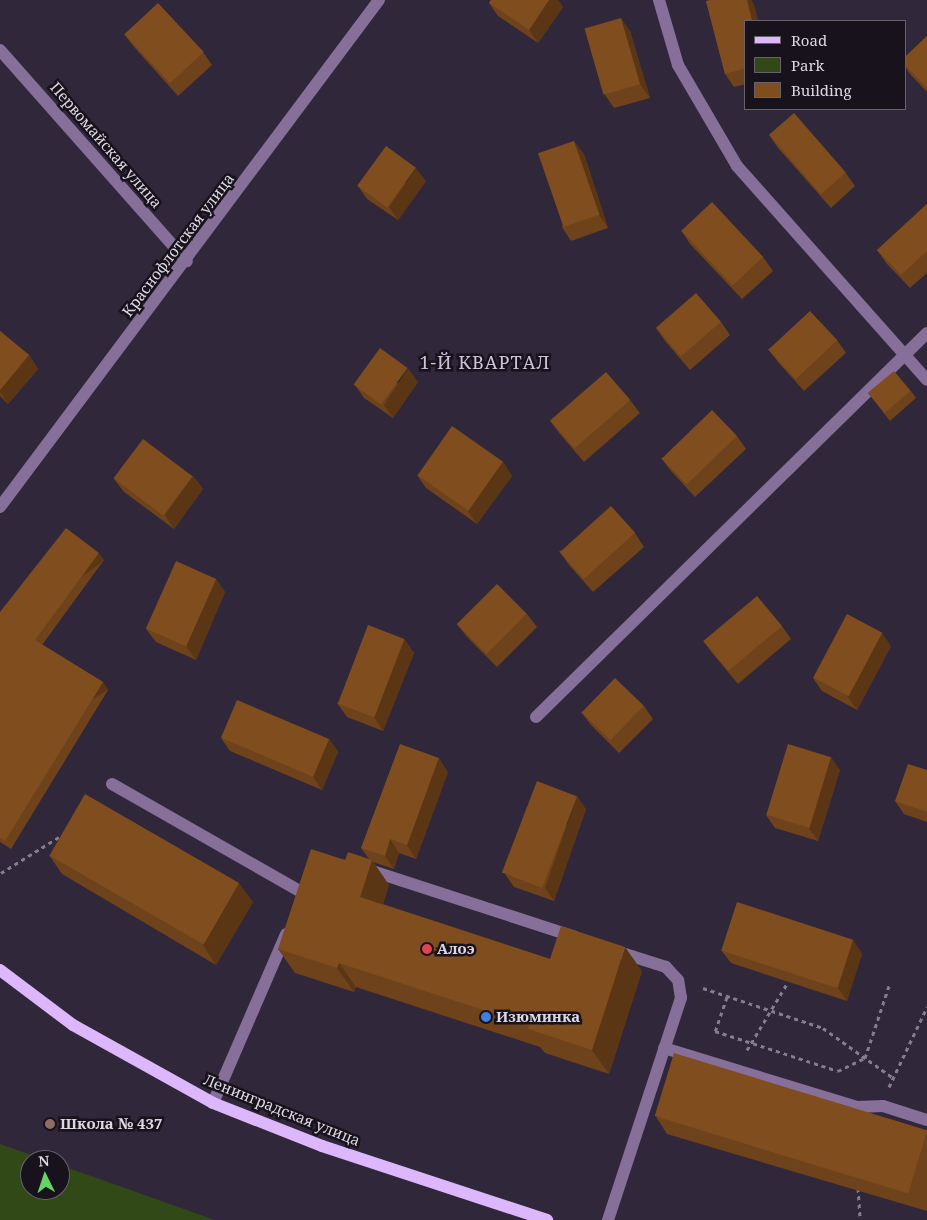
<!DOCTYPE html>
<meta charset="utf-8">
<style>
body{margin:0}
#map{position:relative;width:927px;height:1220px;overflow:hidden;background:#31273a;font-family:"Noto Serif",serif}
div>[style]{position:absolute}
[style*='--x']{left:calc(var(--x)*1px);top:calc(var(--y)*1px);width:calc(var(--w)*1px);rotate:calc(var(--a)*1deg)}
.green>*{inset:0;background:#304916}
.path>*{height:3px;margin-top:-1.5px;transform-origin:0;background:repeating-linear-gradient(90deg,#857d8d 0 4px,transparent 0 8px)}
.minor>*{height:12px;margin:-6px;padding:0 6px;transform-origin:6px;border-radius:6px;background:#866f99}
.major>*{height:12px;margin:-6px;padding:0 6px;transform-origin:6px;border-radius:6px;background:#ddb7fc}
.wall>*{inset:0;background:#6e421a}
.shaded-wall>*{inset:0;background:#5a3615;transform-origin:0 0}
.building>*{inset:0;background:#804d1e;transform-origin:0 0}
.dots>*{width:14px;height:14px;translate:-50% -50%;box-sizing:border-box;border:2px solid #17121b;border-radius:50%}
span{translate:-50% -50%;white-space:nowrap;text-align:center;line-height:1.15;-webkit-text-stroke:5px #17121b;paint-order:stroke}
.street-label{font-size:15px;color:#ded8e5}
.poi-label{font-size:15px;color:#ded8e5;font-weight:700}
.left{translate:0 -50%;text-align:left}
.quarter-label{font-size:18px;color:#cdc2da;letter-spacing:1px}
.legend{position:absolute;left:744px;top:20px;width:162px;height:90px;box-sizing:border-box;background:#17121b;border:1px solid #67616c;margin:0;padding:6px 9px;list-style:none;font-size:15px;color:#ded8e5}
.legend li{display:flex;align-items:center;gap:10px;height:25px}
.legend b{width:25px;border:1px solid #67616c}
.north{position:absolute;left:20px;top:1150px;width:50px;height:50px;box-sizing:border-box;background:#17121b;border:1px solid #67616c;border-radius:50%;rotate:356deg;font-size:14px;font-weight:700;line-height:20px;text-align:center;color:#ded8e5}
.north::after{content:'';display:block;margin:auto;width:18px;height:22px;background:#65d467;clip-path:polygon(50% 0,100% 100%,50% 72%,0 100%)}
</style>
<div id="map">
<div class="green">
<i style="clip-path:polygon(0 1144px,46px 1160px,30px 1160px,30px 1190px,60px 1190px,60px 1165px,215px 1220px,0 1220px)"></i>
</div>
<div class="path">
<i style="--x:1;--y:873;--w:72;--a:-31.9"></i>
<i style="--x:703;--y:988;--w:126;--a:18.4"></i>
<i style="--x:823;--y:1028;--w:85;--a:35.4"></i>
<i style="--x:727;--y:997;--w:36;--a:109"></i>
<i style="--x:715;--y:1031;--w:129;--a:18"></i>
<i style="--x:838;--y:1071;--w:30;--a:-26"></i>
<i style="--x:865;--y:1058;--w:79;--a:-71.6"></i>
<i style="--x:747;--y:1050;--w:79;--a:-58.9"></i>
<i style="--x:889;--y:1087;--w:89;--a:-64.6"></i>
<i style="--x:858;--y:1188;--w:32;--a:86"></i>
</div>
<div class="minor">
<i style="--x:659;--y:0;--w:68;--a:73.7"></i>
<i style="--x:678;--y:65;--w:117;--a:59.7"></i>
<i style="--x:737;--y:166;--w:286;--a:48.4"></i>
<i style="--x:0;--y:50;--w:282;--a:48.5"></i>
<i style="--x:0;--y:507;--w:633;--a:-53.22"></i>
<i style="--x:536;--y:717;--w:548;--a:-44.48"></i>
<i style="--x:112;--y:784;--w:220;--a:29.7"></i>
<i style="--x:366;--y:869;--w:220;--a:18"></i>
<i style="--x:664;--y:1048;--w:202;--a:17"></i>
<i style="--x:857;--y:1107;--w:26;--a:-2"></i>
<i style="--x:883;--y:1106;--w:46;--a:17.7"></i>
<i style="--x:213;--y:1103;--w:184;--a:-66.6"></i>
<i style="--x:608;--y:1220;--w:234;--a:-71.8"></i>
<i style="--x:681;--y:998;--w:18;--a:-99"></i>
<i style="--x:678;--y:980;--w:18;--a:-133"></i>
<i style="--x:666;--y:967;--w:52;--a:-162.3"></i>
</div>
<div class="major">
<i style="--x:0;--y:970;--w:91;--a:37"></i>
<i style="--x:73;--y:1025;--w:160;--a:29.1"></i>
<i style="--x:213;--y:1103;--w:117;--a:21.5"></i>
<i style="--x:322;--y:1146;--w:237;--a:18.2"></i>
</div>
<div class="wall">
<i style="clip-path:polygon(491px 0,558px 0,563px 7px,538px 43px,498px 16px,489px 3px)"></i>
<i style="clip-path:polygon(711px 0,751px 0,754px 5px,758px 21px,746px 21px,746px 84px,734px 87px,725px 74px,706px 1px)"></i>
<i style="clip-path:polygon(630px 31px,650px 98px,614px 108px,605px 95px)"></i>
<i style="clip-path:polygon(124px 34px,203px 52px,212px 65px,178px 96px,134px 47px)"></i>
<i style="clip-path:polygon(927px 36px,927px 92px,910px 74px,906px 68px,906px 56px)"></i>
<i style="clip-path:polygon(769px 135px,846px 173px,855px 186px,831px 208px,778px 148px)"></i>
<i style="clip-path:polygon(584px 154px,608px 228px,571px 241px,562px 227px)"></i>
<i style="clip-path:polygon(426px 181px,398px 220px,367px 199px,358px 186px)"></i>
<i style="clip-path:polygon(927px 204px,927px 273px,910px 288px,887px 264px,877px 250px)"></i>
<i style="clip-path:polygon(681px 230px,763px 257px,773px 271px,742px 299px,690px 244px)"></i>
<i style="clip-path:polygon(721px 322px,730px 335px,690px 370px,665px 341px,656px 328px)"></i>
<i style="clip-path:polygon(0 331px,29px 355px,38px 369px,8px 404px,0 396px)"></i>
<i style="clip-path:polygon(837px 340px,846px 353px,804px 391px,778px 362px,768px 349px)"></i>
<i style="clip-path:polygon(418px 382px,393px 418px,364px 398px,355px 385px)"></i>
<i style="clip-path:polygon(911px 391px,916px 398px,890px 421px,868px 393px)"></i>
<i style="clip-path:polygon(630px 400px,640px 413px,584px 462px,560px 434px,550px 421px)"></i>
<i style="clip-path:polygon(737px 436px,746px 449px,695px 497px,671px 471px,661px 458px)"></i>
<i style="clip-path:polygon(503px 462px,512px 476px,477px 524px,426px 488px,417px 475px)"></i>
<i style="clip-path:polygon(193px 476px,203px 489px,174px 529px,124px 492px,114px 479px)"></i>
<i style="clip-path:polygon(635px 533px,644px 547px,593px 592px,569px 565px,559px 551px)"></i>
<i style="clip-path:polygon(104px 560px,42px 645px,103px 682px,108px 690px,11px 849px,0 842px,0 612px)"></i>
<i style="clip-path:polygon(216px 579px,225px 592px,196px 660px,156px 642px,146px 629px)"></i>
<i style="clip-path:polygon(527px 614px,537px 627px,497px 667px,467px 637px,457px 624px)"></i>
<i style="clip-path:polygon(782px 626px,791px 639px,738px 684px,713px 654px,703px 641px)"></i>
<i style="clip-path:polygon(404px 639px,414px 653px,383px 731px,347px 717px,337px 703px)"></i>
<i style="clip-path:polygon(891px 646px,857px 710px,822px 691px,813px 678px)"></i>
<i style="clip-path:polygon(644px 706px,653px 719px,619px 753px,591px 725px,581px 712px)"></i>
<i style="clip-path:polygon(221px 738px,329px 739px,338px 752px,322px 790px,230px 751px)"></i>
<i style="clip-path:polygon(840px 770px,818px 841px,775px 828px,766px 815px)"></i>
<i style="clip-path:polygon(927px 770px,927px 822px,904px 814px,895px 801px)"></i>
<i style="clip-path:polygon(448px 772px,416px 859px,399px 853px,394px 869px,373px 862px,389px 885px,383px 904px,550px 959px,642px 971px,609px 1074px,545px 1053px,540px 1047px,356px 987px,354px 992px,295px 973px,278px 949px,345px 860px,369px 859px,361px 848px)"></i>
<i style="clip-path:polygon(586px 809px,554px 901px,514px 887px,505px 874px)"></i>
<i style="clip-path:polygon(49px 855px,253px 902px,216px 965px,62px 874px)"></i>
<i style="clip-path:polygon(853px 940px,862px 954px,847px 1001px,731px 963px,721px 950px)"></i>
<i style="clip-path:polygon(656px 1117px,927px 1132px,927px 1211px,667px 1134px)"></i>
</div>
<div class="shaded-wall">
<i style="clip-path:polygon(549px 0,558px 0,563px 7px,538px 43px,529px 30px)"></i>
<i style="clip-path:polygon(747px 0,751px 0,754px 5px,758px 21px,752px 21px)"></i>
<i style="clip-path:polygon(621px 18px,630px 31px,650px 98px,640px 84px)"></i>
<i style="clip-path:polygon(574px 141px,584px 154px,608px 228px,599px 215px)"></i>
<i style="clip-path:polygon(416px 168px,426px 181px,398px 220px,389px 207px)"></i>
<i style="clip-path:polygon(29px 355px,38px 369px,8px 404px,0 392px,0 390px)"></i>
<i style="clip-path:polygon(408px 368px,418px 382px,393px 418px,384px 405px)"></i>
<i style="clip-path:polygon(503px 462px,512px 476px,477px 524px,468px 511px)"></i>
<i style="clip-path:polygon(193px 476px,203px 489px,174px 529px,165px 515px)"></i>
<i style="left:99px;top:553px;width:9px;height:108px;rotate:54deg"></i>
<i style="clip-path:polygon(216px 579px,225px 592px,196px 660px,186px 646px)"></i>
<i style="clip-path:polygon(882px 633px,891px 646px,857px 710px,848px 697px)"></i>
<i style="clip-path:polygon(404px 639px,414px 653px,383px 731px,374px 717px)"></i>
<i style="left:103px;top:682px;width:9px;height:187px;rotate:58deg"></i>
<i style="clip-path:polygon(329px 739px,338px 752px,322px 790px,313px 777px)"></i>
<i style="clip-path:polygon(831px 757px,840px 770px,818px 841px,809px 828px)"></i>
<i style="clip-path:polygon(439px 758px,448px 772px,416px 859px,407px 845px)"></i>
<i style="clip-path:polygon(577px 796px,586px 809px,554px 901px,545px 888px)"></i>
<i style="clip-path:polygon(390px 839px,399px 853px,394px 869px,385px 856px)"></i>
<i style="clip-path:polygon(372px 860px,389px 885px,377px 921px,360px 897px)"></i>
<i style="clip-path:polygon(239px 883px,253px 902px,216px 965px,203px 945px)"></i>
<i style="clip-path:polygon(853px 940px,862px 954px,847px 1001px,838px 988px)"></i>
<i style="clip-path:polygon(625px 947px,642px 971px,609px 1074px,592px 1050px)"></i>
<i style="clip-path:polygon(339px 963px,356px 987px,354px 992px,337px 968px)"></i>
</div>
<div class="building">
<i style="clip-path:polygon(491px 0,549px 0,529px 30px,489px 3px)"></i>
<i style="clip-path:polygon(711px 0,747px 0,752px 21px,746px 21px,746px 68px,725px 74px,706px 1px)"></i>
<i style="left:158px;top:3px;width:67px;height:46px;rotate:47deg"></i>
<i style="left:621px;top:18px;width:69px;height:38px;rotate:74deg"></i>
<i style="clip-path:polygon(927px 36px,927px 86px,926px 87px,906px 66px,906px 56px)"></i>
<i style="left:794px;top:113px;width:79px;height:33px;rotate:49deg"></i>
<i style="left:574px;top:141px;width:78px;height:38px;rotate:71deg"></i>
<i style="left:386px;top:146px;width:37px;height:49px;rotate:36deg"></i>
<i style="left:712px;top:202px;width:75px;height:42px;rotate:47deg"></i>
<i style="clip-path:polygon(927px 204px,927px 251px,901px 275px,877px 250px)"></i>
<i style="left:696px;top:293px;width:38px;height:53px;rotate:49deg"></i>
<i style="left:810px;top:311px;width:40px;height:57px;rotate:47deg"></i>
<i style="clip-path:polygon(0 331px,29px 355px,0 390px)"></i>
<i style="left:380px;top:348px;width:34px;height:45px;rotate:36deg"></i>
<i style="left:894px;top:371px;width:26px;height:34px;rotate:50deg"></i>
<i style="left:606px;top:372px;width:37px;height:74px;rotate:49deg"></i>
<i style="left:712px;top:410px;width:36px;height:70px;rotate:46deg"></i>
<i style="left:452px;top:426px;width:62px;height:60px;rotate:35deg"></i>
<i style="left:143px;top:439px;width:62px;height:49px;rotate:37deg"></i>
<i style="left:611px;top:506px;width:36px;height:69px;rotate:48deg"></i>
<i style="clip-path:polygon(66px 528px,99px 553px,35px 640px,103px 682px,5px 841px,0 838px,0 612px)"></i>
<i style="left:176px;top:561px;width:44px;height:74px;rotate:24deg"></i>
<i style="left:497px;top:584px;width:42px;height:57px;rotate:45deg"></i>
<i style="left:757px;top:596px;width:39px;height:70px;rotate:50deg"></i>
<i style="left:847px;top:614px;width:40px;height:72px;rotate:28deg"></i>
<i style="left:368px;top:625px;width:39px;height:84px;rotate:21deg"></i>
<i style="left:615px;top:678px;width:40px;height:48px;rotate:44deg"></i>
<i style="left:237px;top:700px;width:100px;height:41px;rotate:23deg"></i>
<i style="clip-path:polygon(400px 744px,439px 758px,407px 845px,390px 839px,385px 856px,361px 848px)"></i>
<i style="left:788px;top:744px;width:45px;height:74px;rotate:17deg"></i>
<i style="clip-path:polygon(908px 764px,927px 770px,927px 812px,895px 801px)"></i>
<i style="left:537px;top:781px;width:43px;height:98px;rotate:21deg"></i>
<i style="left:85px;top:794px;width:178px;height:71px;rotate:30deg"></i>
<i style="clip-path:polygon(311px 849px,345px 860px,348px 852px,372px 860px,360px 897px,550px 959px,561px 926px,625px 947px,592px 1050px,528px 1029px,529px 1025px,339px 963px,337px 968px,278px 949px)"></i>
<i style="left:737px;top:902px;width:122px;height:51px;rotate:18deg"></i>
<i style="left:674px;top:1053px;width:265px;height:66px;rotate:17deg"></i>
</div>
<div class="dots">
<i style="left:427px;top:949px;background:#e0444e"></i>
<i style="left:486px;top:1017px;background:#3f7fe0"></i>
<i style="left:50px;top:1124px;background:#8d6e63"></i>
</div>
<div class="street-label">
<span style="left:106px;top:145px;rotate:49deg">Первомайская улица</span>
<span style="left:178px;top:245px;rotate:-53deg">Краснофлотская улица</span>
<span style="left:282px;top:1110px;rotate:22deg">Ленинградская улица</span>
</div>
<div class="poi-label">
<span class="left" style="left:437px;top:949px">Алоэ</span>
<span class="left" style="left:496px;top:1017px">Изюминка</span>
<span class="left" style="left:60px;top:1124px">Школа № 437</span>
</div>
<div class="quarter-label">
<span style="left:485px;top:362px">1-Й КВАРТАЛ</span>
</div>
<ul class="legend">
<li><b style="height:6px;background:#ddb7fc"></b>Road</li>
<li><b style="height:14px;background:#304916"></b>Park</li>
<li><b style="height:14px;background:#804d1e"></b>Building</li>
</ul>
<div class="north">N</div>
</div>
